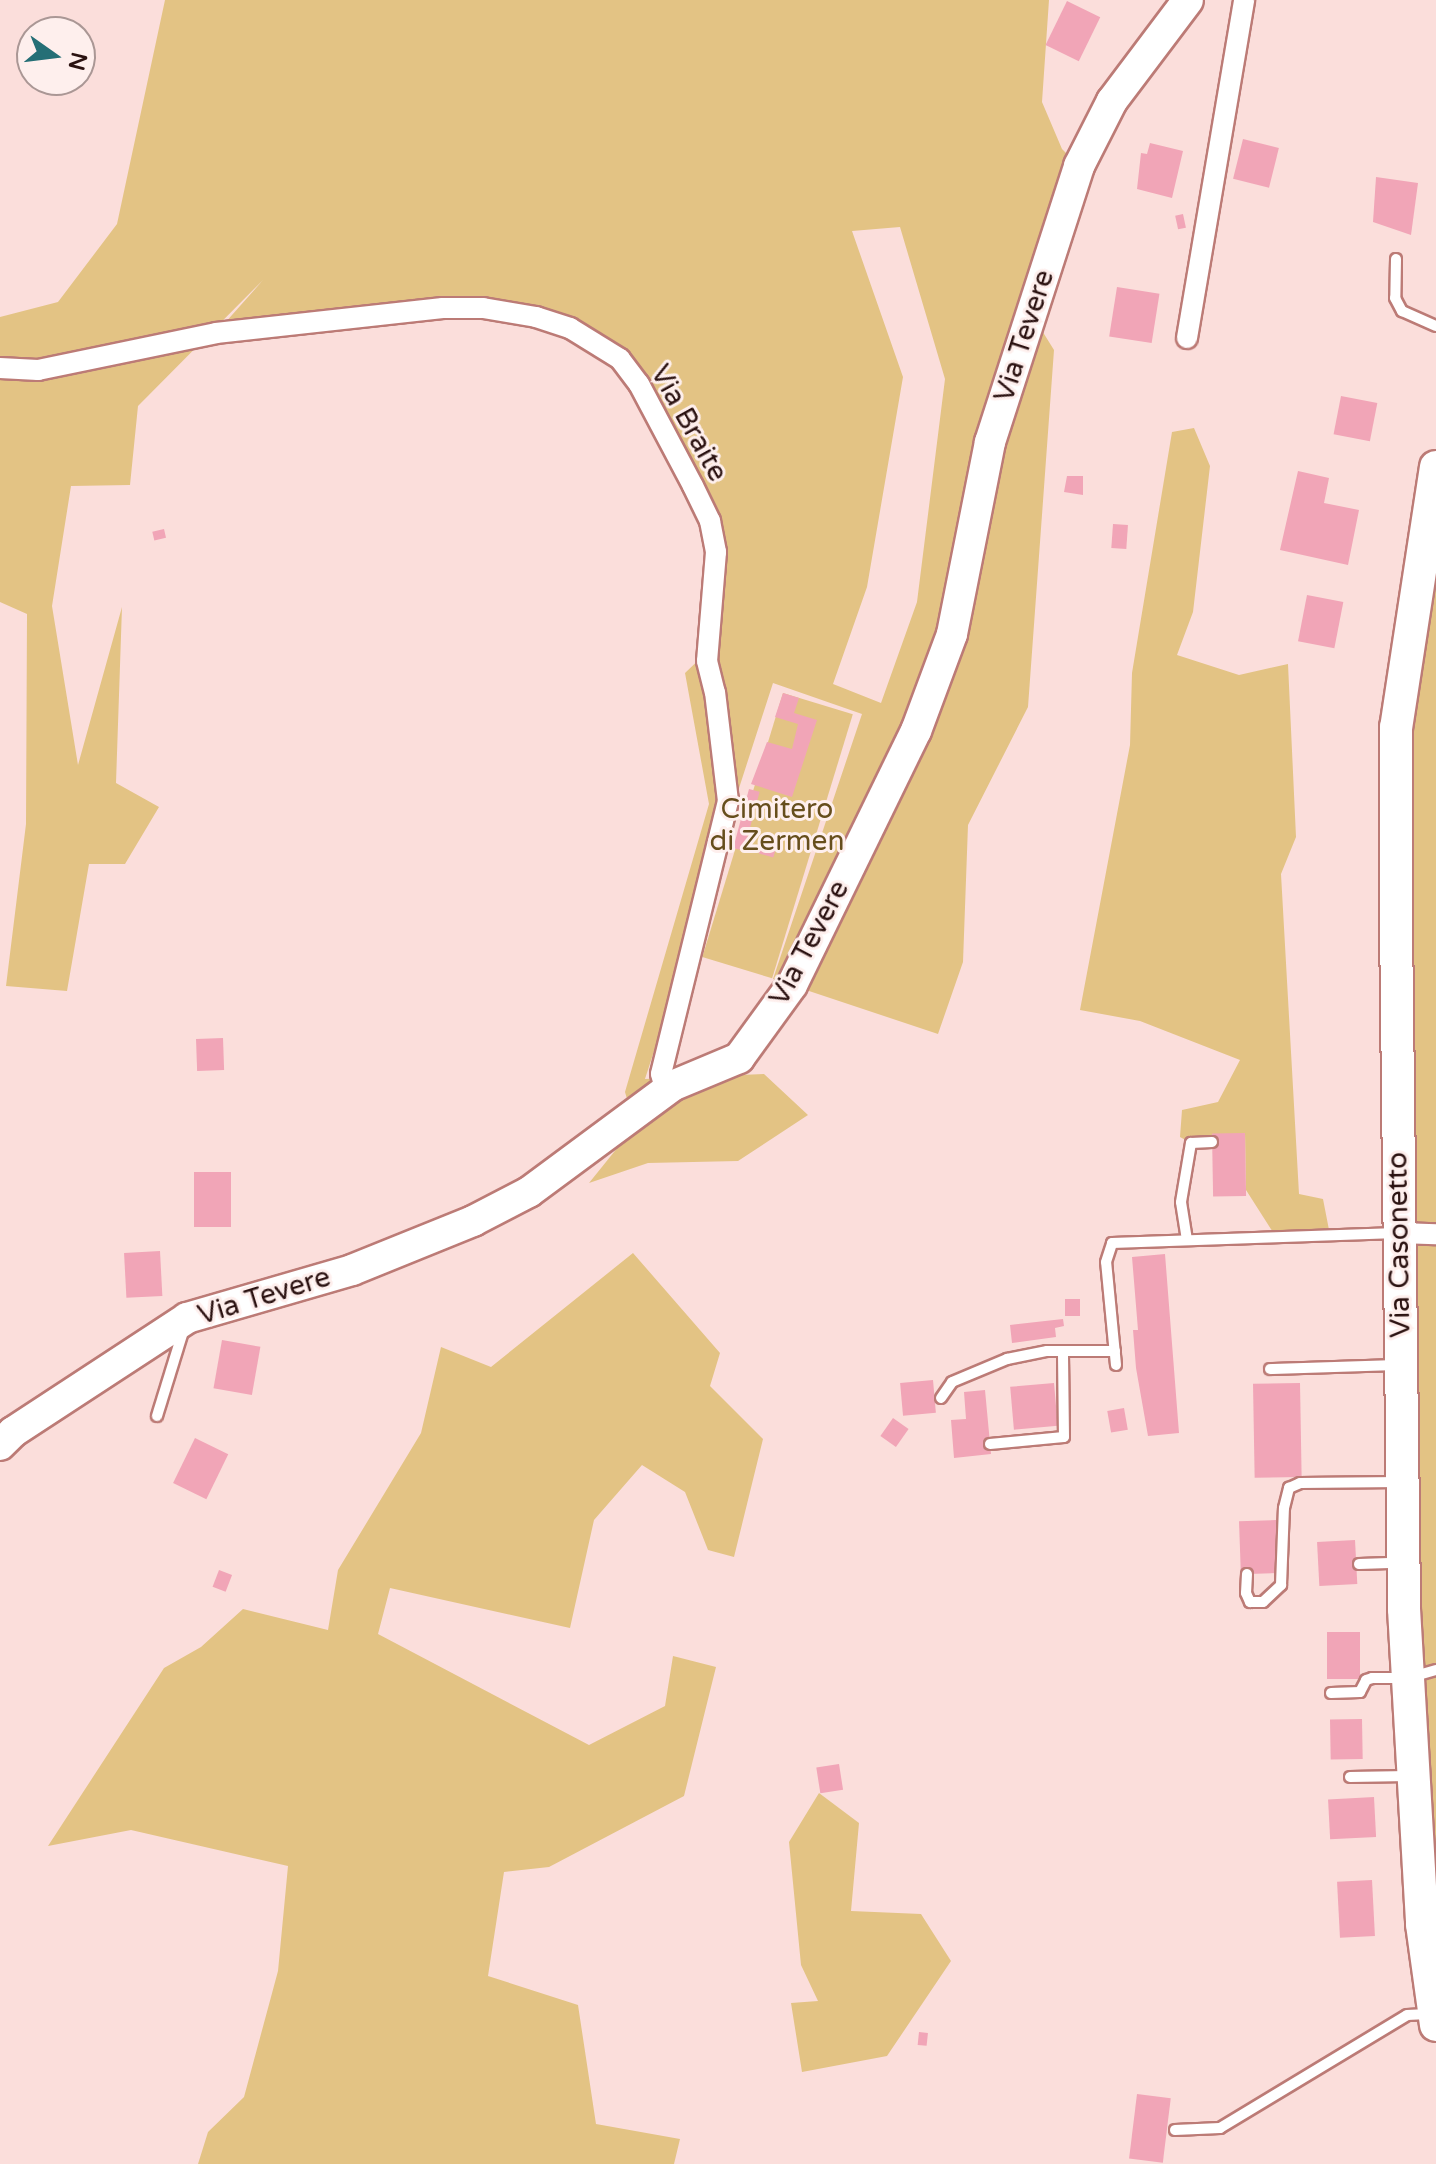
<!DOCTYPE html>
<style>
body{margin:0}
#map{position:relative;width:1436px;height:2164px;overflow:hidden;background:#fbdedb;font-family:"Varela Round",sans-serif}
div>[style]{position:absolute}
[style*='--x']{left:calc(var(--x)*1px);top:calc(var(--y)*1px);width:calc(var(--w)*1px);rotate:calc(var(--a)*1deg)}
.green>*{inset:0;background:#e3c384;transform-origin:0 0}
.building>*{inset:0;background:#f1a5b7;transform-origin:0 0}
.roads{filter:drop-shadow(2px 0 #bc7b76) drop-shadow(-2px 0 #bc7b76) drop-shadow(0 2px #bc7b76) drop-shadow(0 -2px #bc7b76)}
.lane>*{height:10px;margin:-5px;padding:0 5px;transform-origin:5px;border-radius:5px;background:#fff}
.street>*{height:20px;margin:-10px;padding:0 10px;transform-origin:10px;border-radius:10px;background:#fff}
.secondary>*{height:30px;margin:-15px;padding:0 15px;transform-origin:15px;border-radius:15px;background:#fff}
.primary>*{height:32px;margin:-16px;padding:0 16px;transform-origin:16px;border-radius:16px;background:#fff}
span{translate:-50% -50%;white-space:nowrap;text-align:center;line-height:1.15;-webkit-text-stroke:6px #feefed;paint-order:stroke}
.street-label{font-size:28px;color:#2b1211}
.park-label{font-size:28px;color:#664e1c}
.north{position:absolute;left:16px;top:16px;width:80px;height:80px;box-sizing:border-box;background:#feefed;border:2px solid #aa9795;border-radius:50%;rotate:104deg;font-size:22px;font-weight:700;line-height:32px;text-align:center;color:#2b1211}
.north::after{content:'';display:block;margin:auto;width:28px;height:36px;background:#256f76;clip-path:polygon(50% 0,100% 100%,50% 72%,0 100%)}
</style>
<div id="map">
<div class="green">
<i style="clip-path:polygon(evenodd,165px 0,1049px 0,1042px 102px,1062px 149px,1079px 166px,1031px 313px,1054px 350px,1028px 707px,968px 825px,963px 962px,938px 1034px,773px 979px,862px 714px,773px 683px,645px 1079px,764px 1074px,808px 1115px,738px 1161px,648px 1163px,589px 1183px,635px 1126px,625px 1092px,709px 804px,685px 673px,708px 651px,716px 552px,663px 432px,596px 342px,483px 308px,216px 333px,263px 280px,138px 406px,130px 485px,71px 486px,52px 606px,78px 765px,122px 607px,116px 783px,159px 807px,125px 864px,89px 864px,67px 991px,6px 986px,26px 824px,27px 614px,0 602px,0 317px,58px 302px,117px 224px,165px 0,900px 227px,945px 379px,917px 602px,881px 703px,833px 684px,867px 587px,903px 377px,852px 231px,900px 227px)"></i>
<i style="clip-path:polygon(1194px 428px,1210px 466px,1193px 612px,1177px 655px,1239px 675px,1288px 664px,1296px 837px,1281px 874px,1299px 1194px,1323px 1199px,1330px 1235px,1276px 1237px,1246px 1190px,1245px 1133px,1212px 1142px,1191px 1143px,1180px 1137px,1182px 1110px,1218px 1102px,1240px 1060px,1140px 1021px,1080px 1010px,1130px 745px,1132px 673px,1172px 432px)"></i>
<i style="clip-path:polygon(1436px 555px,1436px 1857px,1420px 1663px,1416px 1234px,1398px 1081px,1396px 841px)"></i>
<i style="left:783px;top:693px;width:73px;height:276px;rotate:17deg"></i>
<i style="clip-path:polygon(633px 1253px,720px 1353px,710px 1386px,763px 1439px,734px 1557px,708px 1550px,685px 1492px,642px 1465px,594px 1520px,570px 1628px,390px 1588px,378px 1634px,589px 1745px,665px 1706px,673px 1656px,716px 1667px,684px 1796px,549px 1867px,504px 1872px,488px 1976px,578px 2005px,596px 2124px,680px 2139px,674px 2164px,198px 2164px,208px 2132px,244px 2097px,278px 1971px,288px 1866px,131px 1830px,48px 1846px,164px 1668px,201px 1647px,243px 1609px,328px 1630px,338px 1570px,421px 1433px,441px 1347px,491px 1367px)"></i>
<i style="clip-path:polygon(819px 1793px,859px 1823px,851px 1911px,921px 1914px,951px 1961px,887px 2056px,802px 2072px,791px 2003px,818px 2001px,801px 1965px,789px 1842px)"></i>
</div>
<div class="building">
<i style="left:1067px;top:1px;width:37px;height:49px;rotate:26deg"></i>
<i style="left:1243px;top:139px;width:37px;height:41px;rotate:14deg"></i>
<i style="clip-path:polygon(1150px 143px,1183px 151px,1172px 198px,1137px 189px,1141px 153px,1147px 154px)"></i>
<i style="clip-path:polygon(1376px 177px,1418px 183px,1411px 235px,1373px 222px)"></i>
<i style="left:1183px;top:214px;width:14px;height:8px;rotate:78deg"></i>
<i style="left:1117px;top:287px;width:43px;height:50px;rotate:9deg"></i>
<i style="left:1341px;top:396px;width:37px;height:39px;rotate:11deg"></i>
<i style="clip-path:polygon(1298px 471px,1329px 478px,1324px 503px,1359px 510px,1348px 565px,1280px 550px)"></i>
<i style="clip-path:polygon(1067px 476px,1083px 476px,1083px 495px,1064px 492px)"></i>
<i style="left:1113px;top:524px;width:15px;height:24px;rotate:4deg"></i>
<i style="left:164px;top:529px;width:9px;height:12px;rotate:77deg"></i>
<i style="left:1307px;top:595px;width:37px;height:47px;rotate:11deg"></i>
<i style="clip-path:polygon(783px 693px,799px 698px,794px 713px,817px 720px,792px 797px,751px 784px,767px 742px,792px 749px,798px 724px,775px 717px)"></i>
<i style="left:749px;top:789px;width:11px;height:61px;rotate:15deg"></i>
<i style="left:763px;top:839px;width:15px;height:15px;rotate:16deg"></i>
<i style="left:223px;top:1038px;width:32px;height:27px;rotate:88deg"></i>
<i style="left:1245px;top:1133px;width:63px;height:33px;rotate:89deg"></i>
<i style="left:194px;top:1172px;width:37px;height:55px"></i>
<i style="left:160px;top:1251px;width:45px;height:36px;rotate:87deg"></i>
<i style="clip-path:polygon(1165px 1254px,1179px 1433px,1148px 1436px,1136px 1368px,1133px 1330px,1138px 1330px,1132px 1257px)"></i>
<i style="left:1065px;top:1299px;width:15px;height:17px"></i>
<i style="clip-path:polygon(1063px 1319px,1064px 1326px,1055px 1328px,1056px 1337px,1012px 1343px,1010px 1325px)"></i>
<i style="left:222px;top:1340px;width:39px;height:49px;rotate:10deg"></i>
<i style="left:933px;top:1380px;width:33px;height:33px;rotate:85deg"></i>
<i style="left:1054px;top:1383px;width:43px;height:44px;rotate:85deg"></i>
<i style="left:1300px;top:1383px;width:94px;height:47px;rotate:89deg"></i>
<i style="clip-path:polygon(985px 1390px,991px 1454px,954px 1458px,951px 1420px,966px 1419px,964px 1392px)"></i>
<i style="left:1124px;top:1408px;width:22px;height:17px;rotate:80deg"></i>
<i style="left:893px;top:1418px;width:19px;height:22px;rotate:35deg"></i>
<i style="left:195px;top:1438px;width:37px;height:50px;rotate:26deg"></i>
<i style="left:1276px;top:1520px;width:53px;height:37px;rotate:88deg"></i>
<i style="left:1355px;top:1540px;width:44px;height:38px;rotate:87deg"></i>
<i style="left:219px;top:1570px;width:14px;height:18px;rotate:21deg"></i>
<i style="left:1327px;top:1632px;width:33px;height:47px"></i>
<i style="left:1362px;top:1719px;width:40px;height:32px;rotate:89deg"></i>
<i style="left:839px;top:1764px;width:26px;height:23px;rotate:81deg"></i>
<i style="left:1374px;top:1797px;width:40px;height:46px;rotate:87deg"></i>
<i style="left:1372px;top:1880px;width:56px;height:35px;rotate:87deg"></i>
<i style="left:919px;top:2032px;width:9px;height:13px;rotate:6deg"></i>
<i style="left:1137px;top:2094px;width:34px;height:65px;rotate:7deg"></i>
</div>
<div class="roads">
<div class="lane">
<i style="--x:1396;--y:259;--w:39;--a:91"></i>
<i style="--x:1395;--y:298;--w:15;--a:62"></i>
<i style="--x:1402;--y:311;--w:37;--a:24"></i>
<i style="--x:1187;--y:1240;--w:38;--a:-99"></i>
<i style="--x:1181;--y:1202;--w:60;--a:-80.4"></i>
<i style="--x:1191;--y:1143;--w:21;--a:-3"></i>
<i style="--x:1116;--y:1365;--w:103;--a:-95.5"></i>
<i style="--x:1106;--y:1262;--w:20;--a:-72"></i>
<i style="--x:1112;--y:1243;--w:285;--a:-2"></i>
<i style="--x:1270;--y:1369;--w:129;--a:-1.8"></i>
<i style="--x:941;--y:1398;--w:19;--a:-55"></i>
<i style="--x:952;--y:1382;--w:60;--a:-22.7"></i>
<i style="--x:1007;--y:1359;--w:41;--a:-11.3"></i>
<i style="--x:1047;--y:1351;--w:68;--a:0"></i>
<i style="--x:157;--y:1416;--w:92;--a:-72.9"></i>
<i style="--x:990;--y:1444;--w:74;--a:-5.4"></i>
<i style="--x:1064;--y:1437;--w:86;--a:-90.7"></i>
<i style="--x:1359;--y:1564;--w:38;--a:-2"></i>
<i style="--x:1247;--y:1574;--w:19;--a:93"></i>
<i style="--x:1246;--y:1593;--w:10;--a:66"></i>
<i style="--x:1250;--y:1602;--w:13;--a:0"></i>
<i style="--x:1263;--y:1602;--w:25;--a:-43"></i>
<i style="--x:1281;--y:1585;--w:77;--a:-87.8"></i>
<i style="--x:1284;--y:1508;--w:21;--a:-76"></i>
<i style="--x:1289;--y:1488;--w:12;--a:-24"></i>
<i style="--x:1300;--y:1483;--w:100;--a:-0.6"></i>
<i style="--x:1331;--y:1693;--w:29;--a:-2"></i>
<i style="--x:1360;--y:1692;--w:13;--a:-63"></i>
<i style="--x:1366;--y:1680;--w:6;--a:-18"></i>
<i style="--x:1372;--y:1678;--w:36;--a:0"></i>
<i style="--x:1408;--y:1678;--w:29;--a:-16"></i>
<i style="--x:1350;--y:1777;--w:58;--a:-1"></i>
<i style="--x:1175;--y:2130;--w:45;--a:-2.5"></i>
<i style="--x:1220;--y:2128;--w:218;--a:-31.1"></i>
<i style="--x:1407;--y:2015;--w:21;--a:-3"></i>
</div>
<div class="street">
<i style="--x:1187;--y:338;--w:343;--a:-80.4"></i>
<i style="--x:0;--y:368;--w:38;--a:3"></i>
<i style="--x:38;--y:370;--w:182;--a:-11.7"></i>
<i style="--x:216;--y:333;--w:228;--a:-6.3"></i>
<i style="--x:443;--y:308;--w:40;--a:0"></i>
<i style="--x:483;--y:308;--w:54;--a:9.6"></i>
<i style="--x:536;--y:317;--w:36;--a:18"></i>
<i style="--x:570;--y:328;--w:59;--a:31.8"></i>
<i style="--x:620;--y:359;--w:31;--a:53"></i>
<i style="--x:639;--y:384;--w:115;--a:62.1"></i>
<i style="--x:693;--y:486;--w:39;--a:64"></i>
<i style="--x:710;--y:521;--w:32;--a:79"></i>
<i style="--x:716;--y:552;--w:109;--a:94.7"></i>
<i style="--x:707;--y:661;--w:32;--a:76"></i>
<i style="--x:715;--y:692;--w:110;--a:83.2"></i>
<i style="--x:728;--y:801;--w:281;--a:103.8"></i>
<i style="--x:661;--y:1074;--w:18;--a:74"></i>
<i style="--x:1399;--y:1233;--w:37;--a:2"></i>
</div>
<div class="secondary">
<i style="--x:0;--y:1445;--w:18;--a:-45"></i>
<i style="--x:13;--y:1432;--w:208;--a:-33.2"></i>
<i style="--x:187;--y:1318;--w:172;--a:-16.2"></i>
<i style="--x:352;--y:1270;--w:131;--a:-22"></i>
<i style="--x:473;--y:1221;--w:63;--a:-27.4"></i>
<i style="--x:529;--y:1192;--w:178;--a:-36.5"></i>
<i style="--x:672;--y:1086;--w:73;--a:-22.7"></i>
<i style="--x:739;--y:1058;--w:90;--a:-54"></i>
<i style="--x:792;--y:985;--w:283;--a:-64"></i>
<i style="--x:916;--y:731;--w:103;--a:-69.6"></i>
<i style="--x:952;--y:634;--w:196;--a:-78.8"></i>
<i style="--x:990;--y:442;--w:290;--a:-72.1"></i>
<i style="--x:1079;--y:166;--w:73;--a:-63.1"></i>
<i style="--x:1112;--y:101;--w:126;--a:-53"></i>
</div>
<div class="primary">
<i style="--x:1436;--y:467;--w:263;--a:98.7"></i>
<i style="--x:1396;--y:727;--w:195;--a:90"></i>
<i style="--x:1396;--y:922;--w:687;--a:89.33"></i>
<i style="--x:1404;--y:1609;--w:316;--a:86.7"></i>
<i style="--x:1422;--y:1924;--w:102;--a:82.1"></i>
</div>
</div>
<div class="street-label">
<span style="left:1024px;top:336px;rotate:-72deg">Via Tevere</span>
<span style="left:689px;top:423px;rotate:61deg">Via Braite</span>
<span style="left:809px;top:943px;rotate:-62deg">Via Tevere</span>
<span style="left:1399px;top:1245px;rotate:-91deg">Via Casonetto</span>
<span style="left:264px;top:1296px;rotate:-17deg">Via Tevere</span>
</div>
<div class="park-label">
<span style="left:777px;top:825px">Cimitero<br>di Zermen</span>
</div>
<div class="north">N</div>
</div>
